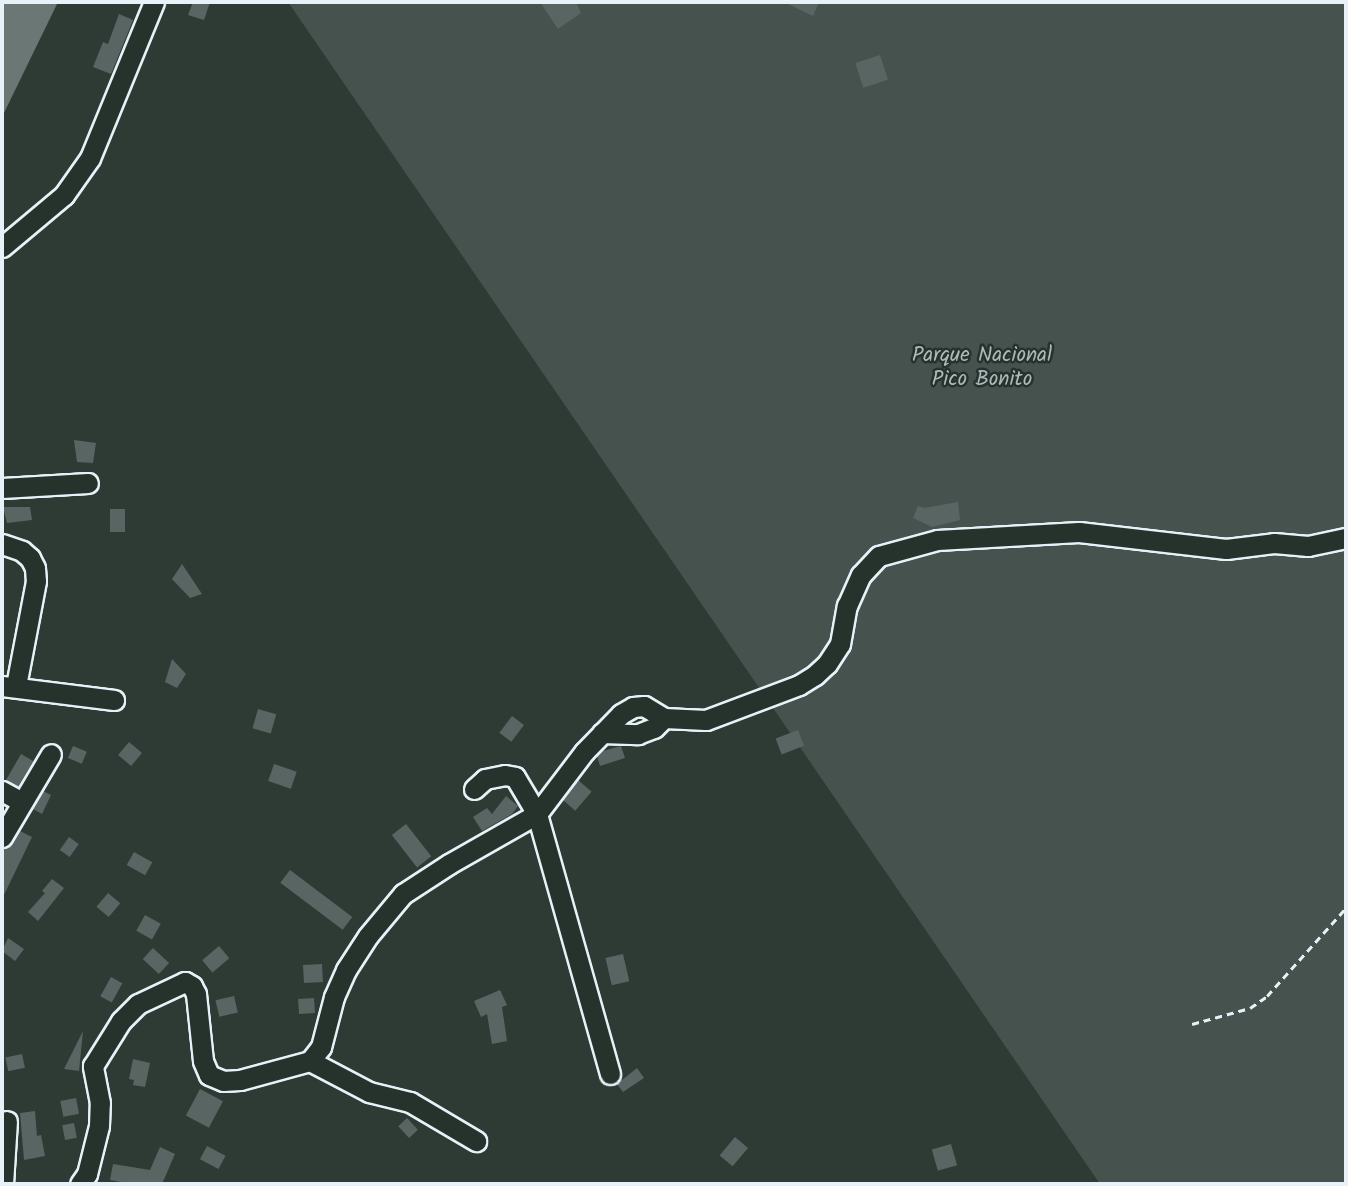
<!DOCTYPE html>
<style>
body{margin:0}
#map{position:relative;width:1348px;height:1186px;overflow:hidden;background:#2e3b35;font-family:Kalam,sans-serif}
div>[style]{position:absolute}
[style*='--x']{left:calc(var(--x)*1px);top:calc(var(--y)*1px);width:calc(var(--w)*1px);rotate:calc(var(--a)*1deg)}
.green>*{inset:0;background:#45524e}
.water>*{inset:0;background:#6b7775}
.building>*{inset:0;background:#596563;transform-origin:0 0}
.path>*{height:2.5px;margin-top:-1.25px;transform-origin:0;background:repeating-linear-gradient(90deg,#e8f1f8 0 7px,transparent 0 12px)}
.roads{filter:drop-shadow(2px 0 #e8f1f8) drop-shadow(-2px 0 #e8f1f8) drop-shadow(0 2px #e8f1f8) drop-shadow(0 -2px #e8f1f8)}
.minor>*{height:19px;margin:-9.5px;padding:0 9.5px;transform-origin:9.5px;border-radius:9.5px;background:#26332d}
span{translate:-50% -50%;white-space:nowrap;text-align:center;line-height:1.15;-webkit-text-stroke:5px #26332d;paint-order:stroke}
.park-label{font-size:21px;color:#afb9bc}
.frame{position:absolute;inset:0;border:4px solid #e8f1f8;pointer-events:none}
</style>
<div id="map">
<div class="green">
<i style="clip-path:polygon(288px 2px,1346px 2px,1346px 1184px,1100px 1184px)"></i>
</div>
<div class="water">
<i style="clip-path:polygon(2px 2px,58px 2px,2px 117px)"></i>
</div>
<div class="building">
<i style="clip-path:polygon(193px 2px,210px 2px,204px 20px,188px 15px)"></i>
<i style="clip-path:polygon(540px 2px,576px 2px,581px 13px,558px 29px)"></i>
<i style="clip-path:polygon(784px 2px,819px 2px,813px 16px)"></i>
<i style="clip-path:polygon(119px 14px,133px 20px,111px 74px,93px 67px,103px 42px,108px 44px)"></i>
<i style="left:880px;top:55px;width:26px;height:26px;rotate:72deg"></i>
<i style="clip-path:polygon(74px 440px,96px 443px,93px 463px,77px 462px)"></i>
<i style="clip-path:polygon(958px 502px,960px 520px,932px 527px,913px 518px,918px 506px,924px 508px)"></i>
<i style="clip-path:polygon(3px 507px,30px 507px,32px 520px,7px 523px)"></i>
<i style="left:110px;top:509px;width:15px;height:23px"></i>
<i style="clip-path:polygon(182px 564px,202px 594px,190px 598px,172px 579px)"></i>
<i style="clip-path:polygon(172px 659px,186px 674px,177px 688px,165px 682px)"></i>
<i style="left:258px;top:709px;width:19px;height:20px;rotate:16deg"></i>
<i style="left:512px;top:716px;width:15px;height:21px;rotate:37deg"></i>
<i style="left:798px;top:730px;width:17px;height:24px;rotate:69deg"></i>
<i style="left:129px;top:742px;width:17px;height:17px;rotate:40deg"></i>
<i style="left:73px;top:746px;width:15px;height:13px;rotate:23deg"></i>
<i style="clip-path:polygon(621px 746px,625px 758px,600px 766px,597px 756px,603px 751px)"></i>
<i style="left:21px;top:754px;width:14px;height:30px;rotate:30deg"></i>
<i style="left:274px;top:764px;width:24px;height:18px;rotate:19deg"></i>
<i style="left:578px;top:780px;width:18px;height:25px;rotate:41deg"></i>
<i style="clip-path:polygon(43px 791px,51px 795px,42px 814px,33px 809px)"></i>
<i style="clip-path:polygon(506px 796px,518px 806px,512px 814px,482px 831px,473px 817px,487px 808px,492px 814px)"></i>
<i style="left:406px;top:824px;width:41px;height:18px;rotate:52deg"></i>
<i style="clip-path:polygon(20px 831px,32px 837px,2px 899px,2px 849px,12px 844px)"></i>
<i style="left:69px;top:837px;width:12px;height:16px;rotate:35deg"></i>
<i style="left:134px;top:852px;width:21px;height:15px;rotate:29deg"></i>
<i style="left:290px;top:870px;width:78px;height:16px;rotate:37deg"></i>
<i style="clip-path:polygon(52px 879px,64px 888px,38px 921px,28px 912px,45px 893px,42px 891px)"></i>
<i style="left:108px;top:893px;width:16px;height:18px;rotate:40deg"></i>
<i style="left:145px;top:915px;width:18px;height:18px;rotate:29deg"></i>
<i style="clip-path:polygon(8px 938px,24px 949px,15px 961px,2px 951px)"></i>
<i style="left:219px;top:946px;width:16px;height:22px;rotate:50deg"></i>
<i style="left:153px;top:948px;width:22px;height:15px;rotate:43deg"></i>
<i style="left:623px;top:954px;width:28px;height:18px;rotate:77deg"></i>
<i style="left:322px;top:964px;width:18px;height:19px;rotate:87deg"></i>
<i style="left:111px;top:977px;width:13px;height:22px;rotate:29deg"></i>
<i style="clip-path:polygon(500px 990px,507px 1005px,502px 1007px,507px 1041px,492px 1044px,487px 1014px,481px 1017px,474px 1001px)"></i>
<i style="left:234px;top:996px;width:17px;height:19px;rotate:77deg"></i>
<i style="left:314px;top:998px;width:15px;height:16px;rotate:86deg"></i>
<i style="clip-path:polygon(83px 1031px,79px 1071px,64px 1069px)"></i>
<i style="left:22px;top:1054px;width:14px;height:17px;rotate:78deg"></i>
<i style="clip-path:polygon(133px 1059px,150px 1063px,145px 1087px,133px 1085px,134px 1080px,129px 1079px)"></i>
<i style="clip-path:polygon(637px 1068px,644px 1078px,623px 1092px,617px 1084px)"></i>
<i style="left:200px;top:1089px;width:26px;height:30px;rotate:28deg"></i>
<i style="left:76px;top:1098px;width:16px;height:16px;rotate:79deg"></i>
<i style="clip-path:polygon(35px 1111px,37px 1136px,41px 1135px,45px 1156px,24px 1160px,20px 1113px)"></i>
<i style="left:407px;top:1118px;width:16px;height:12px;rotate:47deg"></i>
<i style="left:74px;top:1123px;width:15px;height:12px;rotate:79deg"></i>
<i style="left:735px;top:1137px;width:17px;height:24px;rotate:40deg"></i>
<i style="left:951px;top:1144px;width:22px;height:20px;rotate:74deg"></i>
<i style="left:207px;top:1146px;width:21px;height:15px;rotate:28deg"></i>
<i style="clip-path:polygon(160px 1147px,175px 1154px,162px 1184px,132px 1184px,110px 1180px,113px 1164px,150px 1170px)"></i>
</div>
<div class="path">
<i style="--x:1192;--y:1024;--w:60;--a:-15.4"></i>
<i style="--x:1250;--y:1008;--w:21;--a:-35"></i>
<i style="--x:1267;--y:996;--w:118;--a:-48.1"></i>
</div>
<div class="roads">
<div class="minor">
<i style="--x:2;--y:247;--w:81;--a:-40"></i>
<i style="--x:64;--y:195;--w:45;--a:-54.9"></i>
<i style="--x:90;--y:158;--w:169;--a:-67.7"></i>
<i style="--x:2;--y:488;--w:86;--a:-3.3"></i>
<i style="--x:2;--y:544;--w:21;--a:19"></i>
<i style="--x:22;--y:551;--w:11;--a:41"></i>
<i style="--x:30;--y:558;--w:11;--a:63"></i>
<i style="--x:35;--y:568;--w:13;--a:86"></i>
<i style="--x:36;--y:581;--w:107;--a:100.8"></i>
<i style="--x:2;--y:686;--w:113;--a:7.1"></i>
<i style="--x:602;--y:733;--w:36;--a:2"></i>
<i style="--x:638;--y:734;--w:17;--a:-21"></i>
<i style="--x:654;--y:728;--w:14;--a:-45"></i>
<i style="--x:474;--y:789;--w:15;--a:-42"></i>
<i style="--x:485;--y:779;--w:20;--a:-11"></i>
<i style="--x:505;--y:775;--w:10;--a:11"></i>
<i style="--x:515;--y:777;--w:43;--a:59.3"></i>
<i style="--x:537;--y:814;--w:270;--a:74.3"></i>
<i style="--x:2;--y:791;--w:23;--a:29"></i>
<i style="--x:2;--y:837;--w:96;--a:-59.4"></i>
<i style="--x:310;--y:1061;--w:67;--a:27.7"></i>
<i style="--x:369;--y:1092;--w:42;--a:13.7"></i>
<i style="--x:410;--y:1102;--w:77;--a:30.6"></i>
<i style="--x:3;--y:1184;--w:63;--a:-86.4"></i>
<i style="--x:80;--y:1184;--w:12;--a:-55"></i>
<i style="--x:87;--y:1174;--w:49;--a:-76"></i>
<i style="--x:99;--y:1126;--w:23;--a:-88"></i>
<i style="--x:100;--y:1103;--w:38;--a:-101"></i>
<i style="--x:93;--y:1066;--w:53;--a:-58.1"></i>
<i style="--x:121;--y:1021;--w:24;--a:-45"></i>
<i style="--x:138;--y:1004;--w:52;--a:-25.1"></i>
<i style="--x:185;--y:982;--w:8;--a:30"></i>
<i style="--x:192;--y:986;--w:9;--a:63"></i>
<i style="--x:196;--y:994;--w:67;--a:84"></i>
<i style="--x:203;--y:1061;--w:15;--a:67"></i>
<i style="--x:209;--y:1075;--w:15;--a:23"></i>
<i style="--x:223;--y:1081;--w:17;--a:-3"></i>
<i style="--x:240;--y:1080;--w:73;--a:-15.2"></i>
<i style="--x:310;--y:1061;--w:18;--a:-52"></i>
<i style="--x:321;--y:1047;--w:52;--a:-75.4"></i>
<i style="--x:334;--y:997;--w:30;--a:-66"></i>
<i style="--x:346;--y:970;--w:40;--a:-57.1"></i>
<i style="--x:368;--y:936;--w:55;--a:-50.2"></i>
<i style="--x:403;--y:894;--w:55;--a:-33.1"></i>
<i style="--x:449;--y:864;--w:101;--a:-29.6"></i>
<i style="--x:537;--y:814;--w:78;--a:-52.8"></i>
<i style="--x:584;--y:752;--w:53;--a:-45.8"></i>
<i style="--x:621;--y:714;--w:14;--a:-30"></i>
<i style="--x:633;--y:707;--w:11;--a:-5"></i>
<i style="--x:644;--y:706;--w:23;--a:31"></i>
<i style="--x:664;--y:718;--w:42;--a:2.7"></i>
<i style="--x:706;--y:720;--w:99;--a:-20.6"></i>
<i style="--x:799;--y:685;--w:19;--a:-32"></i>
<i style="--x:815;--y:675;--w:16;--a:-43"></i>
<i style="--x:827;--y:664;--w:24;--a:-57"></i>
<i style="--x:840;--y:644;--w:39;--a:-80"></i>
<i style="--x:847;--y:606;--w:34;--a:-66"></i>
<i style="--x:861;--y:575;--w:26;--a:-47"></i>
<i style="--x:879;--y:556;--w:60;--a:-15.4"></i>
<i style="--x:937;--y:540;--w:142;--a:-3.2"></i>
<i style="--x:1079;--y:532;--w:148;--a:6.6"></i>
<i style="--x:1226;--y:549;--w:48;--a:-7.1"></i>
<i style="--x:1274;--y:543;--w:34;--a:5"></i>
<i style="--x:1308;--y:546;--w:39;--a:-12"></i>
</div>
</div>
<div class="park-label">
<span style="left:982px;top:368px">Parque Nacional<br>Pico Bonito</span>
</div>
<div class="frame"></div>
</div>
